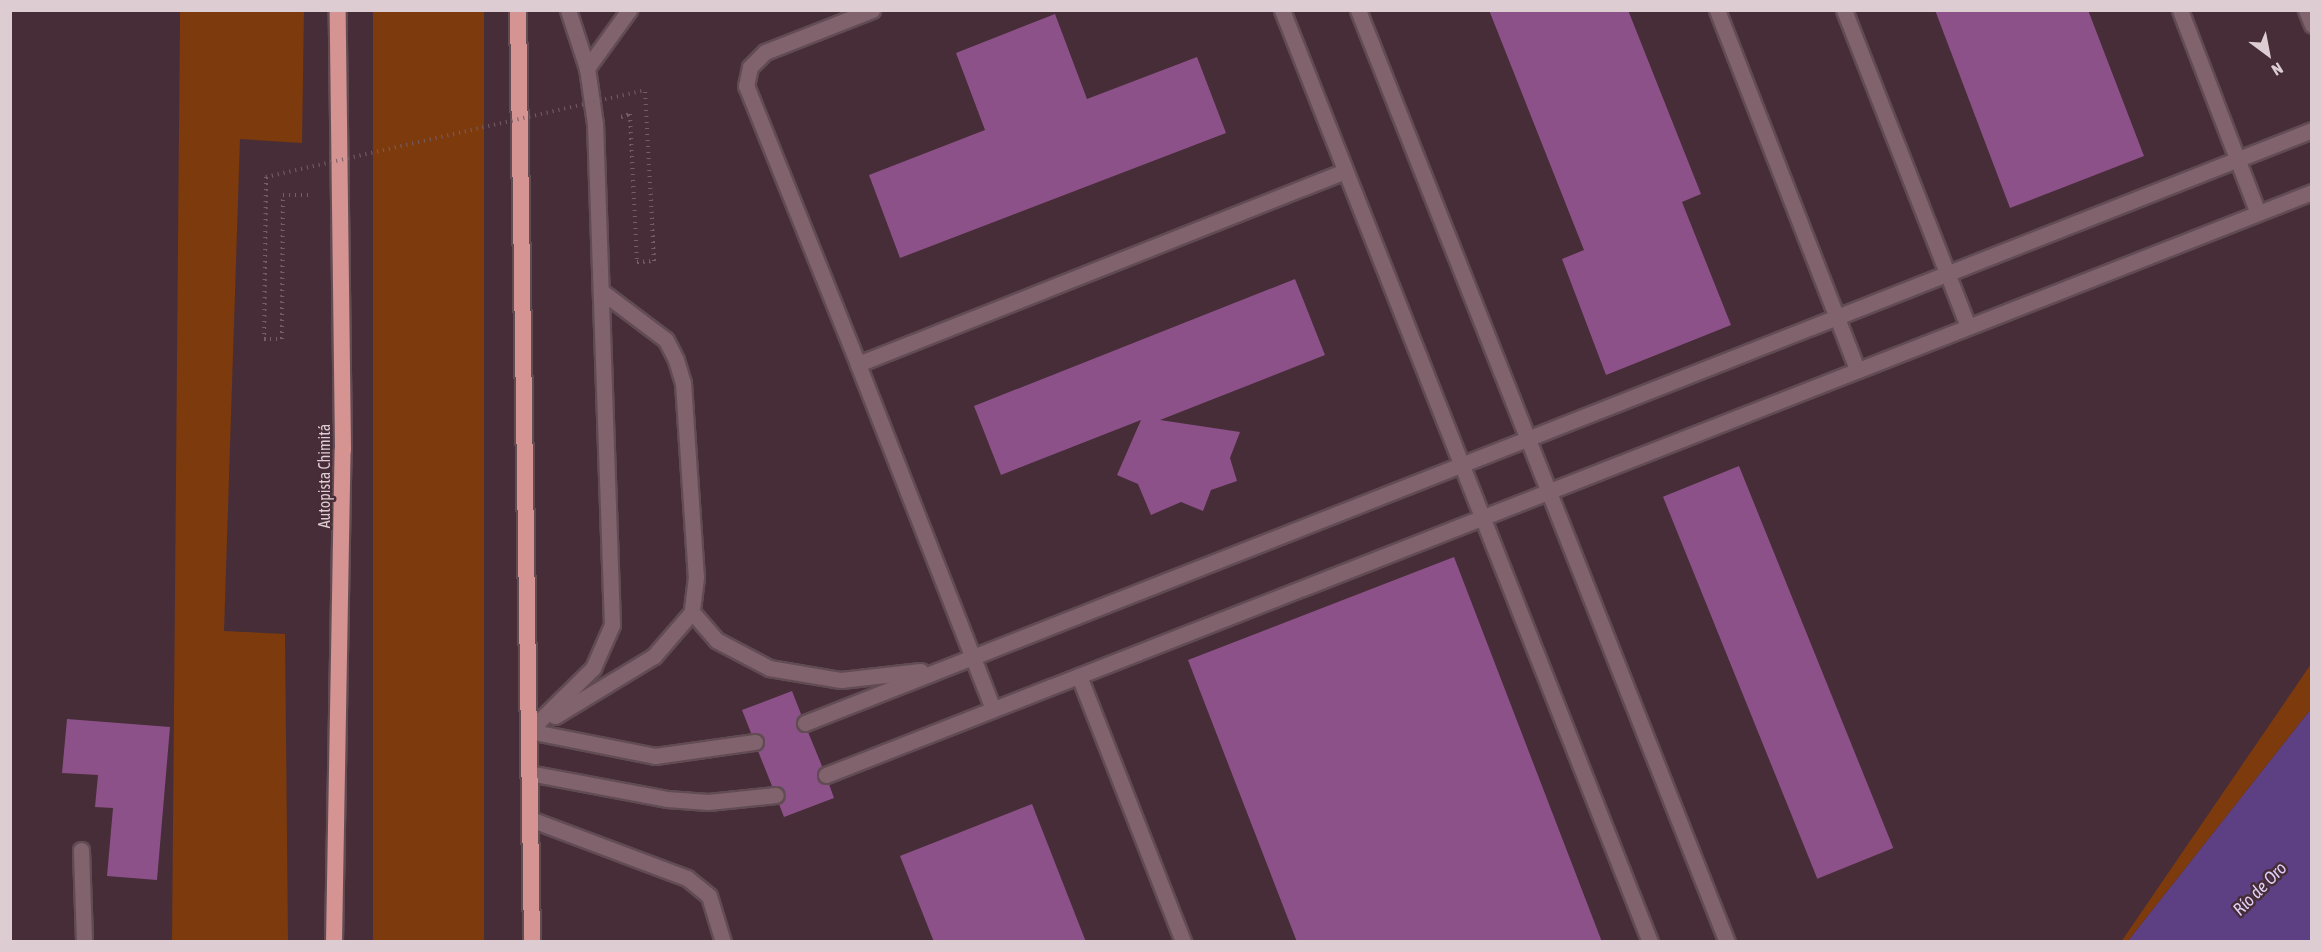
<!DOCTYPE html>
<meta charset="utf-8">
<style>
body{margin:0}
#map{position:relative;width:2322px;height:952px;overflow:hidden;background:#472d37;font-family:"Asap Condensed",sans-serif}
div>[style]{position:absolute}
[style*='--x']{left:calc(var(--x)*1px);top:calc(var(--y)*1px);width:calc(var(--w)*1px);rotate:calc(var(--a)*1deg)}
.green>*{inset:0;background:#7c3a0d;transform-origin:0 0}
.water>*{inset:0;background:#5d4083}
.building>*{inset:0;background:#8c5189;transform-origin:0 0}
.path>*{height:4px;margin-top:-2px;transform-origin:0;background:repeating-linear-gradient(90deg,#755d66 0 1.5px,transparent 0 6px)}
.roads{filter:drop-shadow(2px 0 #624c54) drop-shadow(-2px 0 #624c54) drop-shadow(0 2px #624c54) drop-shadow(0 -2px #624c54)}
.service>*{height:15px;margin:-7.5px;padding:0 7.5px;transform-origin:7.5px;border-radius:7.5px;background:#81636e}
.trunk>*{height:16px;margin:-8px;padding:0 8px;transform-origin:8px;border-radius:8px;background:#d59392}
.path-bridge>*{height:4px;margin-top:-2px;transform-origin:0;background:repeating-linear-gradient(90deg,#755d66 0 1.5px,transparent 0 6px)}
span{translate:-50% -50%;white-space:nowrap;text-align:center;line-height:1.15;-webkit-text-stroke:5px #472d37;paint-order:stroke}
.street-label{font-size:16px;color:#ddccd2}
.water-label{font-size:18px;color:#dfd0f8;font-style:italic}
.frame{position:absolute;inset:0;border:12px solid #ddccd2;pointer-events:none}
.north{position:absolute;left:2238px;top:24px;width:60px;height:60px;-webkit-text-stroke:4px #472d37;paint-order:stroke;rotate:148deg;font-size:16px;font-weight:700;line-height:24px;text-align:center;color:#ddccd2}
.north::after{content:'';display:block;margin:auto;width:21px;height:27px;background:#ddccd2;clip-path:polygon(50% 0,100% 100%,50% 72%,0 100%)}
</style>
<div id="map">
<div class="green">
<i style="clip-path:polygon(180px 11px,304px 11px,302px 143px,240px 139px,224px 631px,285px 634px,288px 941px,172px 941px)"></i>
<i style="left:373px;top:11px;width:111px;height:930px"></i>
<i style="clip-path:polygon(2311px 664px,2311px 709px,2128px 941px,2121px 942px)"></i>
</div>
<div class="water">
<i style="clip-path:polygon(2311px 709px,2311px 941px,2128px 941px)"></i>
</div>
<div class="building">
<i style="clip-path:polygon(1489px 10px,1628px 10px,1701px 194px,1682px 202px,1731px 325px,1606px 375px,1562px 259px,1584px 250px)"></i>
<i style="clip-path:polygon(1935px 10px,2088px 10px,2144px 156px,2010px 208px)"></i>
<i style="clip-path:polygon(1055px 14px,1087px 99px,1197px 57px,1226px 133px,900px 258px,869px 175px,985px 130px,956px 53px)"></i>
<i style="clip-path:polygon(1295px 279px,1325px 355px,1160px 420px,1240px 432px,1230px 458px,1237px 481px,1211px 490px,1203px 511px,1181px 502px,1151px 515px,1138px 484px,1117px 475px,1141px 420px,1001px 475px,974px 406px)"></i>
<i style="left:1739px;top:466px;width:412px;height:82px;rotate:68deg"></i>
<i style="clip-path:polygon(1454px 557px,1602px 942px,1297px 942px,1188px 660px)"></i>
<i style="clip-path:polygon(792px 691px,801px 714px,796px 726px,808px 732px,822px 766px,817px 778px,829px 784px,834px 798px,784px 817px,779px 804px,784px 790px,772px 786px,758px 751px,765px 740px,751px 733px,742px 710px)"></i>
<i style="clip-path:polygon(67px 719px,170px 727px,157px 880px,107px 876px,113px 808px,95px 807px,98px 775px,62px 773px)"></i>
<i style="clip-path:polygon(1032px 804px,1086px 942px,934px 942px,900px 856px)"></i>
</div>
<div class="path">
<i style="--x:621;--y:117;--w:9;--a:-18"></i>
<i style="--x:630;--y:114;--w:148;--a:87.3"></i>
<i style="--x:637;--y:262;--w:17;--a:-3"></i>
<i style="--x:654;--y:261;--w:171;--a:-93"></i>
<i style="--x:266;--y:177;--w:162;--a:90.7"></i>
<i style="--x:264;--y:339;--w:18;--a:0"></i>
<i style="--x:282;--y:339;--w:144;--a:-89.6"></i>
<i style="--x:283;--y:195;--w:29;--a:0"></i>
</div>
<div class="roads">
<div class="service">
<i style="--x:1282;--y:10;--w:1002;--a:68.45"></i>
<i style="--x:1358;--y:10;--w:1002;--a:68.4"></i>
<i style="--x:1717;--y:10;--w:386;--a:68.7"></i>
<i style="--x:1844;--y:10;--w:340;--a:68.6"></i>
<i style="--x:2180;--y:10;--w:217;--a:69"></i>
<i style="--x:2306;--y:10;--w:16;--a:68"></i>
<i style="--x:587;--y:68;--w:72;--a:-54.1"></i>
<i style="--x:601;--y:291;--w:81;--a:37"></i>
<i style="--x:666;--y:340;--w:22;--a:63"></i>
<i style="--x:676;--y:360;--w:24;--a:73"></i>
<i style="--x:683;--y:383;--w:194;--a:86.2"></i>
<i style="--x:696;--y:577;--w:35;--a:97"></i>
<i style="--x:692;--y:612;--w:37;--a:49"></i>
<i style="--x:716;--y:640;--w:60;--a:27.8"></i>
<i style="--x:769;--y:668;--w:73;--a:9.5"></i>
<i style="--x:841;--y:680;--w:80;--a:-6.5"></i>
<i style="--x:858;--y:364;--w:300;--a:-111.9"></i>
<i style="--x:746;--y:86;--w:19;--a:-78"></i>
<i style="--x:750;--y:67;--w:21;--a:-45"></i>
<i style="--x:765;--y:52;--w:115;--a:-21.4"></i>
<i style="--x:1079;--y:676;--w:286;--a:68.6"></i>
<i style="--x:993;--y:709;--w:370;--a:-111.4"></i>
<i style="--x:858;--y:364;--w:524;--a:-21.62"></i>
<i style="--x:555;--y:716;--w:116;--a:-31.2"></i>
<i style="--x:654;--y:656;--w:58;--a:-49.2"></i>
<i style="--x:805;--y:723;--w:1619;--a:-21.48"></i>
<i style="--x:529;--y:731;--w:90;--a:-44.5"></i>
<i style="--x:593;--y:668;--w:47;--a:-66.2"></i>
<i style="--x:612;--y:625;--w:501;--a:-91.94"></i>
<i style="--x:595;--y:124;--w:57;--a:-98.1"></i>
<i style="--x:587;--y:68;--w:61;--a:-108.1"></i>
<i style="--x:529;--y:731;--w:128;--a:11.2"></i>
<i style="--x:655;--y:756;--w:101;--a:-8"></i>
<i style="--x:529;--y:773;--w:140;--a:10.7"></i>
<i style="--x:667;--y:799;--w:41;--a:4.2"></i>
<i style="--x:708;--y:802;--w:68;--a:-5.9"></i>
<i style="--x:826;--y:775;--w:1596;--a:-21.42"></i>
<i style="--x:530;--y:819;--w:168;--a:20.6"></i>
<i style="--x:687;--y:878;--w:28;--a:39"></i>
<i style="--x:709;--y:896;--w:48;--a:73.1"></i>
<i style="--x:81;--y:850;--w:92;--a:88.1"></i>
</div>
<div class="trunk">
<i style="--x:518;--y:10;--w:932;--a:89.14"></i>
<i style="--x:334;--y:942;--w:492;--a:-89"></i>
<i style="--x:343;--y:450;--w:440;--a:-90.7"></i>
</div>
</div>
<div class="path-bridge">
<i style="--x:266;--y:177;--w:389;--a:-12.9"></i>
</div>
<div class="street-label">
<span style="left:324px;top:476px;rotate:-90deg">Autopista Chimitá</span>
</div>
<div class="water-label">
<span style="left:2260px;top:889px;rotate:-45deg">Río de Oro</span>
</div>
<div class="frame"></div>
<div class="north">N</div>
</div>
